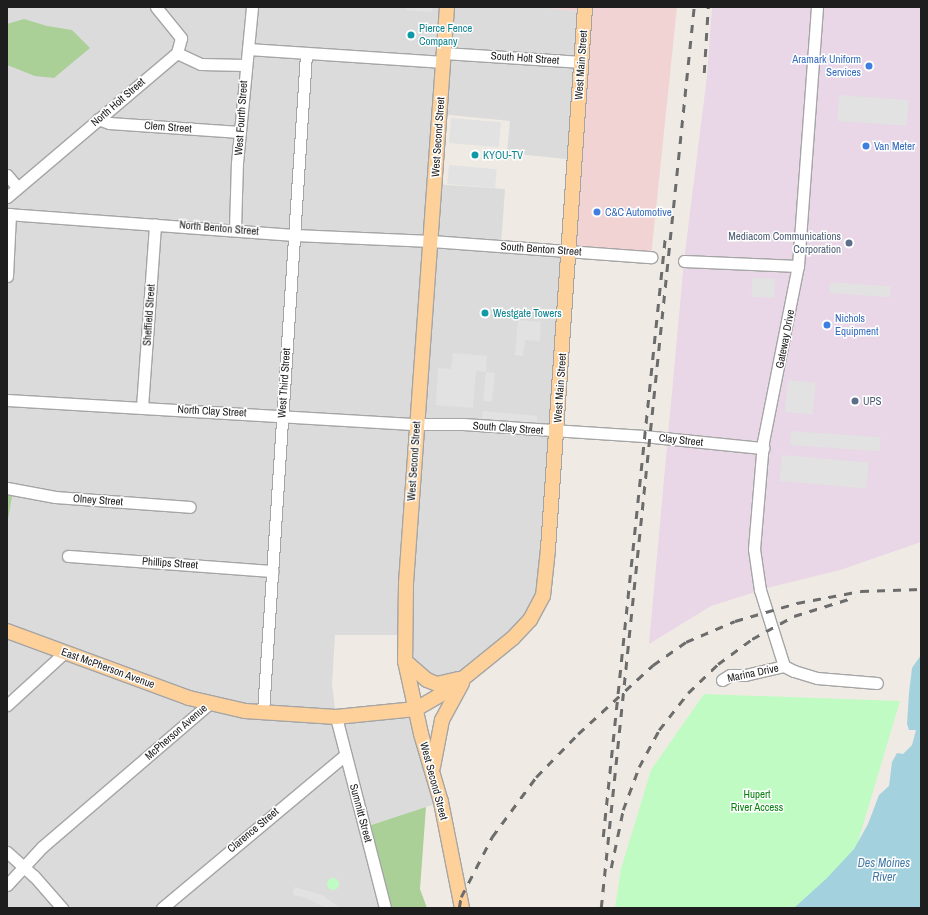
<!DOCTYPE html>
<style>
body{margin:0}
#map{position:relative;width:928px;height:915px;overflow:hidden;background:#efebe4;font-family:"Archivo Narrow",sans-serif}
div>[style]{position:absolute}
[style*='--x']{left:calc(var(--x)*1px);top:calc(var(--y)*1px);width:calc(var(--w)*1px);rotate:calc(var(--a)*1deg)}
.residential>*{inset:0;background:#dcdbdb}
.commercial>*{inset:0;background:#f1d3d3}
.industrial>*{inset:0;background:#e9d6e6}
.forest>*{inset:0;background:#aad098}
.park>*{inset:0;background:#c0fbc3}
.round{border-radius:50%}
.parking>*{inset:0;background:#e2e2e2;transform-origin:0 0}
.water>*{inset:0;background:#a3d2de}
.roads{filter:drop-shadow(1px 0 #a5a5a5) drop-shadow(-1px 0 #a5a5a5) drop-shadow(0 1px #a5a5a5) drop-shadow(0 -1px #a5a5a5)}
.minor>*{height:11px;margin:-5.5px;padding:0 5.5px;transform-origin:5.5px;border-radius:5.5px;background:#fff}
.major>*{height:14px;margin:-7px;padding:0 7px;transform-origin:7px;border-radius:7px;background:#fed19b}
.rail>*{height:2.5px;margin-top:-1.25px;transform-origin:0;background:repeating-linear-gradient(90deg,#6c6c6c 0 8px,transparent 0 16px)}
.dots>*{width:11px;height:11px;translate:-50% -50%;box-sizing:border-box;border:2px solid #fff;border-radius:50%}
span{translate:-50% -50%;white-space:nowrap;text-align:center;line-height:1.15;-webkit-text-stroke:3px #fff;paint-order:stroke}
.culture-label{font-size:11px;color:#0d838f}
.left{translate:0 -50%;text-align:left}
.street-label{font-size:11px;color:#1e1e1e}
.shop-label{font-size:11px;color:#366cbe}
.right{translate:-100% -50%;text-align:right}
.service-label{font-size:11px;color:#4e5e75}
.park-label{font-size:11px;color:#098010}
.water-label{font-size:12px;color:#457aa8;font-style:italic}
.frame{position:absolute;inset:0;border:8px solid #1e1e1e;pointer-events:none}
</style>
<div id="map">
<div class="residential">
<i style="clip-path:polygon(7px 7px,540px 7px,585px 12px,575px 160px,507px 153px,510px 121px,440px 114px,434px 184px,505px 189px,501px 246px,569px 251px,548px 549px,530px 620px,446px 684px,405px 661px,404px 635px,335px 635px,332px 684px,336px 717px,416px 709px,441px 802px,365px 827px,385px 908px,7px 908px,7px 705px,14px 698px,7px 689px,7px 525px,12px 491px,7px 488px)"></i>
</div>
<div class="commercial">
<i style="clip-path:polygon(540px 7px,677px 7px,651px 257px,569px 251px,584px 12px)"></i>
</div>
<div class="industrial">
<i style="clip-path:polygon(712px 7px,921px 7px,921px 542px,840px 570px,771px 587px,711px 606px,649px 644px,684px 261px,707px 76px)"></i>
</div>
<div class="forest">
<i style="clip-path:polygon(24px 19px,47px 26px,72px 30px,90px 48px,54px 78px,35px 76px,7px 65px,7px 24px)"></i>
<i style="clip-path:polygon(7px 488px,13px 491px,7px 525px)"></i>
<i style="clip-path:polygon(426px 807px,420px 889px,427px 908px,385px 908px,365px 827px)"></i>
</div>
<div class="park">
<i style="clip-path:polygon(704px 694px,900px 701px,857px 845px,805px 908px,615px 908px,621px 869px,651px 770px)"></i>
<i class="round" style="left:327px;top:878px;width:12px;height:12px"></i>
</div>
<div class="parking">
<i style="clip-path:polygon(406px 7px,433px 7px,432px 12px,406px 10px)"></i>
<i style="left:839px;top:95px;width:70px;height:26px;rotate:4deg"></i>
<i style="left:451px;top:118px;width:50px;height:25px;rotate:5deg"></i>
<i style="left:449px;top:165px;width:48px;height:19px;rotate:5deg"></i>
<i style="left:752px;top:278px;width:23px;height:19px;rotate:2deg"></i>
<i style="left:830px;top:282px;width:61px;height:11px;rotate:4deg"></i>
<i style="clip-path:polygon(518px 320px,541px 322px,540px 341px,525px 340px,523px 356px,515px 355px)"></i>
<i style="clip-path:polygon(453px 353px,487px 356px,486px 372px,495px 373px,492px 402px,483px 401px,486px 372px,476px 371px,473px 408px,436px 405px,438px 368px,451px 369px)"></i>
<i style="left:788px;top:380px;width:28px;height:32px;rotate:6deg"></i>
<i style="clip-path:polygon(483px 411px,537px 416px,537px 423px,482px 419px)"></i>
<i style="left:791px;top:431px;width:90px;height:14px;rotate:4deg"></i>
<i style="left:782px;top:455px;width:87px;height:26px;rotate:5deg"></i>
<i style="clip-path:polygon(294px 887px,322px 895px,340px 908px,326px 908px,304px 897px,293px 895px)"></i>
</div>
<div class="water">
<i style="clip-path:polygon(921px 655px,921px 908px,794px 908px,827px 878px,854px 849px,868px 824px,879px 795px,889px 786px,892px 762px,897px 753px,903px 754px,912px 745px,916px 730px,909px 730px,907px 724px,909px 693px,912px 668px)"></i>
</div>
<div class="roads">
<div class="minor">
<i style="--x:156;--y:7;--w:40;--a:51"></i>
<i style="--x:181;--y:38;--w:16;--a:105"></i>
<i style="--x:248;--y:49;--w:196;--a:3.8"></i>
<i style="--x:177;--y:53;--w:26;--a:25"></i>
<i style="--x:201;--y:64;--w:43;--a:1.3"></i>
<i style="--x:444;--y:53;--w:138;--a:3.7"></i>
<i style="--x:98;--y:119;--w:12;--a:20"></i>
<i style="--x:109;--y:123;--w:131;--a:3.9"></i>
<i style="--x:7;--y:175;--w:16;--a:50"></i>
<i style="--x:7;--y:197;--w:223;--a:-40.3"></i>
<i style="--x:7;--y:214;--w:288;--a:4.2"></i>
<i style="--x:294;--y:235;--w:137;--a:2.5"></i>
<i style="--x:431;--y:241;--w:221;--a:4.2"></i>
<i style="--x:235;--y:229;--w:66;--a:-88.3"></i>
<i style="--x:237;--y:163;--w:157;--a:-84.5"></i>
<i style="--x:684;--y:261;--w:114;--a:2.5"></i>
<i style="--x:7;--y:276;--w:62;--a:-87.2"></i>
<i style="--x:7;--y:400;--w:410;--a:3.4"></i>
<i style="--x:416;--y:424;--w:47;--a:0"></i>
<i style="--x:463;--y:424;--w:181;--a:3.8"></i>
<i style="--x:644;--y:436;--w:120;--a:5.8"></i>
<i style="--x:142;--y:407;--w:183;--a:-85.9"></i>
<i style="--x:7;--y:488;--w:49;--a:10.6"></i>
<i style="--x:55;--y:497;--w:135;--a:4.2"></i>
<i style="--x:68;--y:556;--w:205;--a:4.2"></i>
<i style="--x:784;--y:666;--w:80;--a:-107.5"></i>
<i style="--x:760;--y:590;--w:41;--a:-98.3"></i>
<i style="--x:754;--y:549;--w:107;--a:-85.2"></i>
<i style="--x:763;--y:442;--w:179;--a:-78.8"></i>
<i style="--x:798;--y:266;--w:260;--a:-85.8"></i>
<i style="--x:784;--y:666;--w:11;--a:27"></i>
<i style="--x:794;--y:671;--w:24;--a:17"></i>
<i style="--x:817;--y:678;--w:60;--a:4.8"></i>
<i style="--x:722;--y:680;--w:9;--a:-32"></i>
<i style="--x:730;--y:675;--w:15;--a:0"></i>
<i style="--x:745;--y:675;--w:40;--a:-13"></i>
<i style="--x:7;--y:705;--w:79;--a:-42.4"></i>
<i style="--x:263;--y:712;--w:659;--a:-86.26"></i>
<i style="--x:336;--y:717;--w:197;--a:75.6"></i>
<i style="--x:7;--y:852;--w:36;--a:42"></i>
<i style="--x:34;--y:876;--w:43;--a:48.8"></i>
<i style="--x:7;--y:885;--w:52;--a:-47.4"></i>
<i style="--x:42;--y:847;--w:221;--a:-40.6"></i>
<i style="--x:162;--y:908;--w:239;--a:-39.9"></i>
</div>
<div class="major">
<i style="--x:447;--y:7;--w:577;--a:94.07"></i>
<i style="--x:406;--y:583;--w:78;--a:90.7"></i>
<i style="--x:405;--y:661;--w:75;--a:77.6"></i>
<i style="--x:421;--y:734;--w:71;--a:73.6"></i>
<i style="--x:441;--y:802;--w:108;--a:78.8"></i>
<i style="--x:7;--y:631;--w:194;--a:20.2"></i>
<i style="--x:189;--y:698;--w:57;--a:13.1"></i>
<i style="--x:245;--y:711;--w:91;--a:3.8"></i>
<i style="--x:336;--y:717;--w:80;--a:-5.7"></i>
<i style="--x:416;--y:709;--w:39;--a:-30"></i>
<i style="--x:450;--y:689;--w:81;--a:-39"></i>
<i style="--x:513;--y:638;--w:25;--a:-47"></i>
<i style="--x:530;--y:620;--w:27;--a:-62"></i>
<i style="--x:543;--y:596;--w:47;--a:-83.9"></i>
<i style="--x:548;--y:549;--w:543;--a:-86.09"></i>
<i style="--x:405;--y:661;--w:29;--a:41"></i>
<i style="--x:427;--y:680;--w:11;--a:22"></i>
<i style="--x:437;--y:684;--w:22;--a:-13"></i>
<i style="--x:433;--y:767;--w:48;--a:-79.2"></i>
<i style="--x:442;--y:720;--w:42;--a:-61.6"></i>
</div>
</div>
<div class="rail">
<i style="--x:704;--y:73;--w:66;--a:-86.5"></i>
<i style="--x:603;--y:837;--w:602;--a:-84.09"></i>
<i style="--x:611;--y:868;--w:59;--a:-78.3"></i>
<i style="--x:623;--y:810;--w:46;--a:-69.6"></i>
<i style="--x:639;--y:767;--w:42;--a:-61.6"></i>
<i style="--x:659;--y:730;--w:47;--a:-51.9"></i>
<i style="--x:688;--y:693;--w:42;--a:-44"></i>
<i style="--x:718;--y:664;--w:42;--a:-36.3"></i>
<i style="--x:752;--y:639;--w:48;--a:-28.7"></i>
<i style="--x:794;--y:616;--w:64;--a:-17.3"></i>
<i style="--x:459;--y:908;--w:11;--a:-80"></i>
<i style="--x:461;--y:897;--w:68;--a:-62.7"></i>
<i style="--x:492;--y:837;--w:74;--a:-53.7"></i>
<i style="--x:536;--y:777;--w:60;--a:-45.7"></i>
<i style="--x:578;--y:734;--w:102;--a:-42.6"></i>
<i style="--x:653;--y:665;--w:40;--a:-34.9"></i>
<i style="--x:686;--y:642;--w:53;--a:-23.2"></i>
<i style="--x:735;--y:621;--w:65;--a:-16.2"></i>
<i style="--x:797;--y:603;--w:65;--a:-10.6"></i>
<i style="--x:861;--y:591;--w:60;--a:-1.9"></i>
<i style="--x:601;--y:908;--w:906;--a:-84.11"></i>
</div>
<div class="dots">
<i style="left:411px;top:35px;background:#0f9aa8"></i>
<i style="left:869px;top:66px;background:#3f7fe0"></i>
<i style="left:866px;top:146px;background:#3f7fe0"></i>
<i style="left:475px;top:155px;background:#0f9aa8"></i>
<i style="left:597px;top:212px;background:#3f7fe0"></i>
<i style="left:849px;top:243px;background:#5c6f8a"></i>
<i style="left:485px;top:313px;background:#0f9aa8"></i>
<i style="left:827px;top:325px;background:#3f7fe0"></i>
<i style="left:855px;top:401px;background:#5c6f8a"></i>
</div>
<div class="culture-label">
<span class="left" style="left:419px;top:35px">Pierce Fence<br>Company</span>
<span class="left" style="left:483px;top:155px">KYOU-TV</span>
<span class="left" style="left:493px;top:313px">Westgate Towers</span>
</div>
<div class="street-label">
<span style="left:525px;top:58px;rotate:4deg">South Holt Street</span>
<span style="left:581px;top:65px;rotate:-86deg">West Main Street</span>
<span style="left:118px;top:102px;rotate:-41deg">North Holt Street</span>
<span style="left:241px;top:118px;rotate:-86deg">West Fourth Street</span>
<span style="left:168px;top:127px;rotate:4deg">Clem Street</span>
<span style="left:438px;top:137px;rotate:-86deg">West Second Street</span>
<span style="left:219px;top:228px;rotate:5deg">North Benton Street</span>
<span style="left:541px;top:249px;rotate:4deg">South Benton Street</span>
<span style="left:149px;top:315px;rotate:-86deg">Sheffield Street</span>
<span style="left:785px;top:339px;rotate:-79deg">Gateway Drive</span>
<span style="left:284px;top:383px;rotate:-86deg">West Third Street</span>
<span style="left:560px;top:388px;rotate:-86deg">West Main Street</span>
<span style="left:212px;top:411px;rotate:3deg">North Clay Street</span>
<span style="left:508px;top:428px;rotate:4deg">South Clay Street</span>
<span style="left:681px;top:440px;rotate:6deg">Clay Street</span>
<span style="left:414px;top:461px;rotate:-86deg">West Second Street</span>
<span style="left:98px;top:500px;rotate:4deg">Olney Street</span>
<span style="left:170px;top:563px;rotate:4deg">Phillips Street</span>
<span style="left:108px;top:668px;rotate:20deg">East McPherson Avenue</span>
<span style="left:753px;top:673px;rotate:-12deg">Marina Drive</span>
<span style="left:176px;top:732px;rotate:-41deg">McPherson Avenue</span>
<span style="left:434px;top:781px;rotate:75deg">West Second Street</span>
<span style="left:361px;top:813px;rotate:75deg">Summitt Street</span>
<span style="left:253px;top:830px;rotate:-40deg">Clarence Street</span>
</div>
<div class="shop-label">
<span class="right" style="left:861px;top:66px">Aramark Uniform<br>Services</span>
<span class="left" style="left:874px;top:146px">Van Meter</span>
<span class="left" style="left:605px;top:212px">C&amp;C Automotive</span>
<span class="left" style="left:835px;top:325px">Nichols<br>Equipment</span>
</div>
<div class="service-label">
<span class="right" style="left:841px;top:243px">Mediacom Communications<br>Corporation</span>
<span class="left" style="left:863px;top:401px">UPS</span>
</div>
<div class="park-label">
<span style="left:757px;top:801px">Hupert<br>River Access</span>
</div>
<div class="water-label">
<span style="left:884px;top:871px">Des Moines<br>River</span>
</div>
<div class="frame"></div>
</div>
